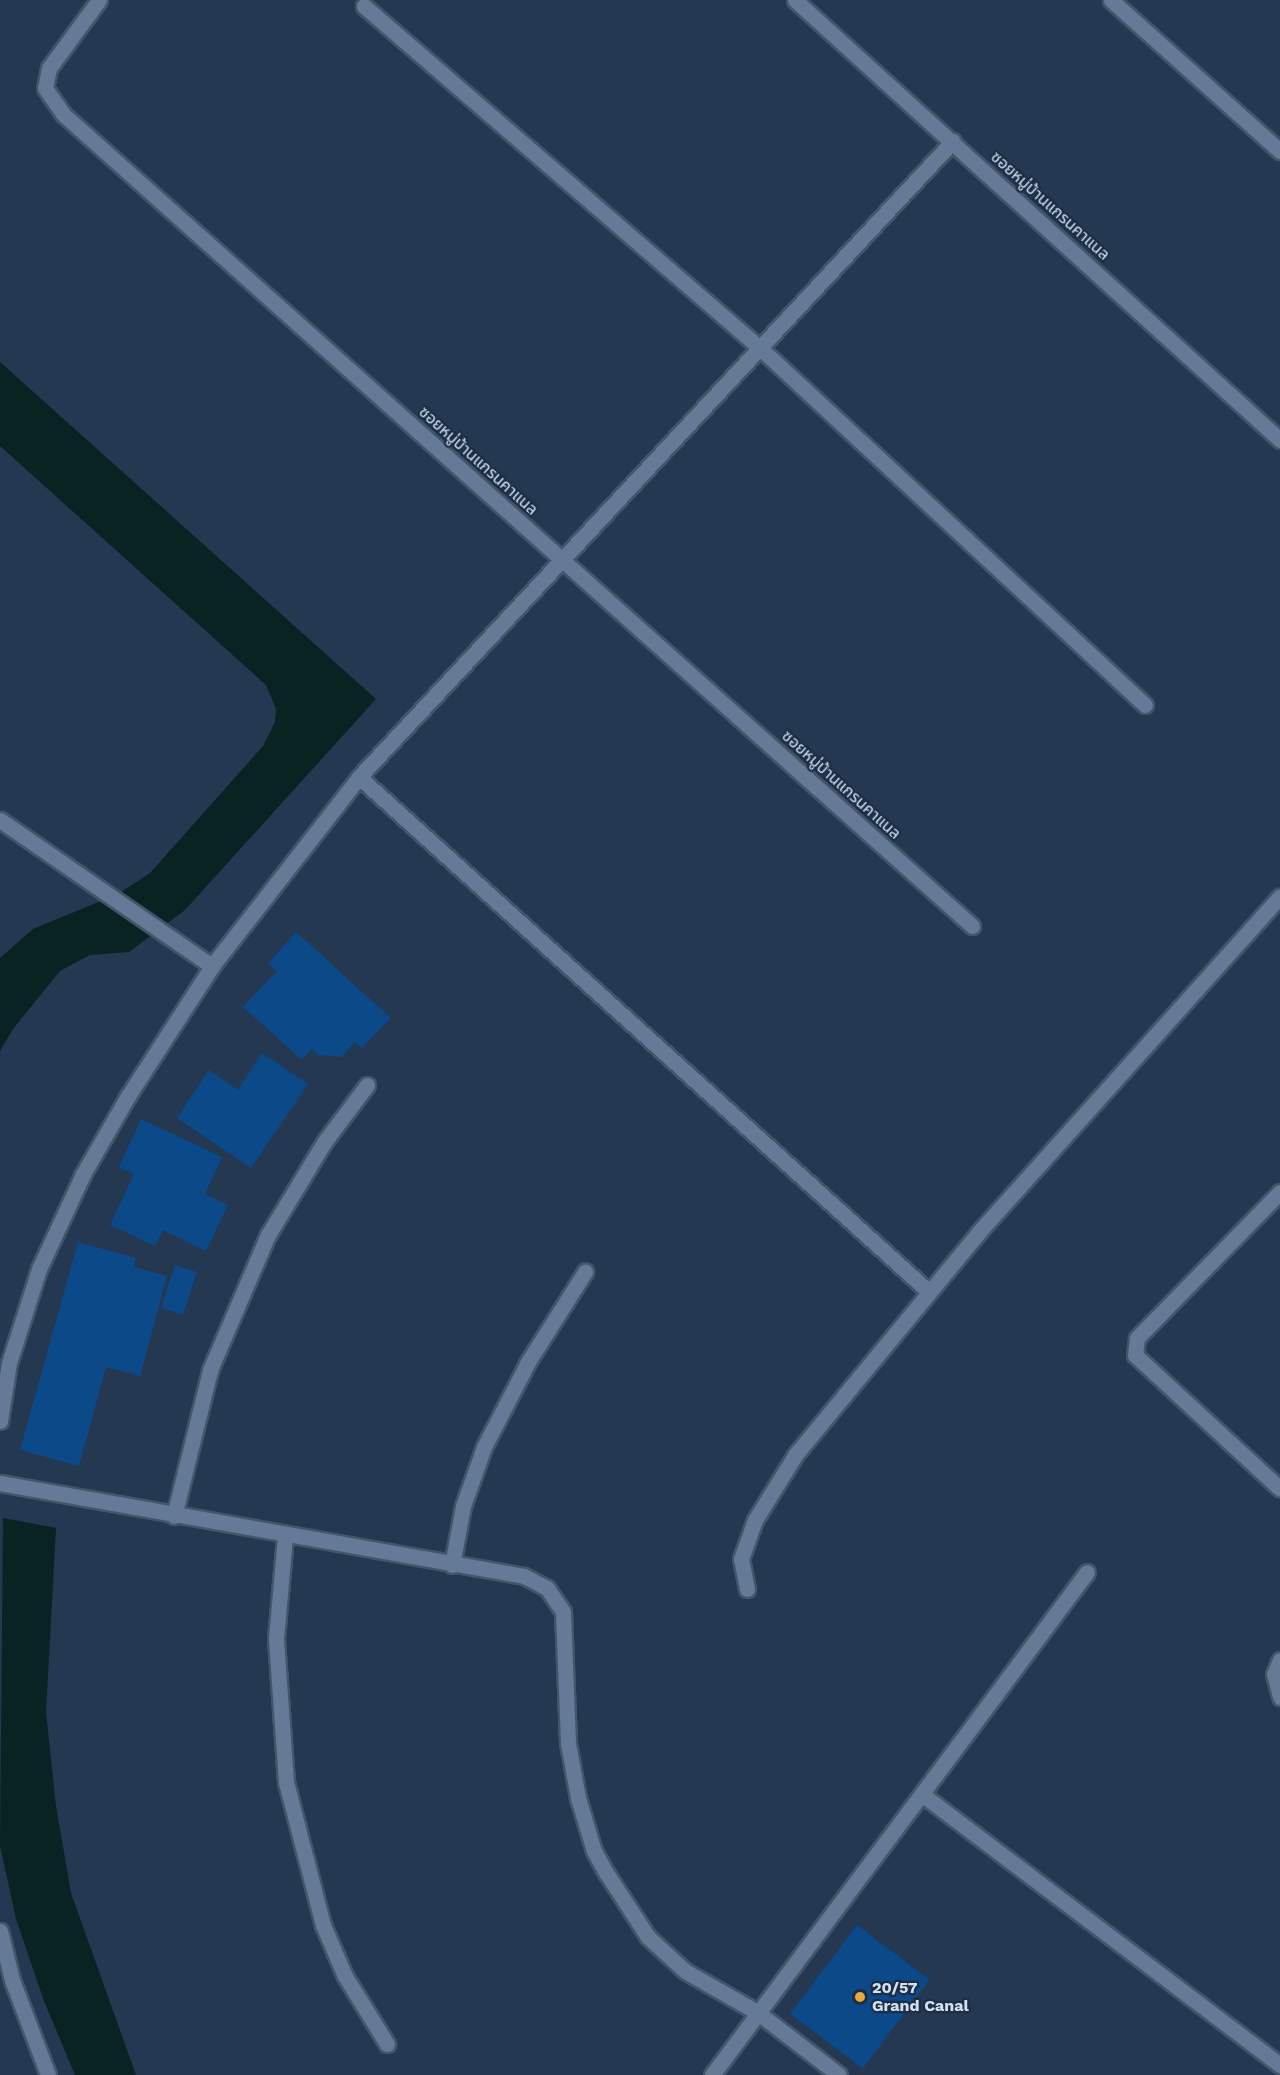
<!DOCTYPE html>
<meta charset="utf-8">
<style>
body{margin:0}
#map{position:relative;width:1280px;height:2075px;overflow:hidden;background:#243851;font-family:"Work Sans","Noto Sans Thai",sans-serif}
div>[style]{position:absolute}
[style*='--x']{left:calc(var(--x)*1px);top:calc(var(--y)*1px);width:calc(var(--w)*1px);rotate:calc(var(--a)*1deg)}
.water>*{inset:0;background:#092222}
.building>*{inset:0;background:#0b4989;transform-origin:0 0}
.roads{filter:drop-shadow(2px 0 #44556a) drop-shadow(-2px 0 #44556a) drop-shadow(0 2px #44556a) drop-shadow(0 -2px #44556a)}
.lane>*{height:15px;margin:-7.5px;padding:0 7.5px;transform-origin:7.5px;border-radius:7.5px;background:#647a96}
.street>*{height:15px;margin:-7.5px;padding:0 7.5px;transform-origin:7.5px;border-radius:7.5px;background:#647a96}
.dots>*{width:16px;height:16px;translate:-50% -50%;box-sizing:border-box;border:3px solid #1b2e46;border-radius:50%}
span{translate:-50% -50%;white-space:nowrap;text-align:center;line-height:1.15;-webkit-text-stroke:4.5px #1b2e46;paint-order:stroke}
.street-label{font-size:16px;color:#d4e0f0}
.poi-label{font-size:16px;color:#d4e0f0;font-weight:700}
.left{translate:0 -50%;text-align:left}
</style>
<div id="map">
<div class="water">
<i style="clip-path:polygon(0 362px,376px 699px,185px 910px,129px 952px,90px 955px,60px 971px,13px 1029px,0 1051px,0 958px,33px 929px,118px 894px,150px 873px,263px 746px,275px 722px,276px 709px,266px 685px,0 446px)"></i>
<i style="clip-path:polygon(3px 1518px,56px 1528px,46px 1712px,56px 1806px,71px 1893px,136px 2075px,75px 2075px,44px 2001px,16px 1919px,0 1846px)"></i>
</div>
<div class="building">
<i style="clip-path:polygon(296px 932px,391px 1018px,362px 1048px,355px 1042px,341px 1057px,318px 1055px,312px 1049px,302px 1060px,243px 1007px,277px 971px,268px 963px)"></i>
<i style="clip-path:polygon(262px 1053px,308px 1084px,251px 1168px,177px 1118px,209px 1070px,238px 1090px)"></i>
<i style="clip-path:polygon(141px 1119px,222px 1157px,205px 1194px,228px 1205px,206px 1251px,163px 1230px,155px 1246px,110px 1225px,134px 1174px,119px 1167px)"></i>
<i style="clip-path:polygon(78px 1242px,136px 1258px,134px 1267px,167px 1276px,140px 1376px,106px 1367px,79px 1466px,20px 1450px)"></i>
<i style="left:175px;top:1265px;width:23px;height:45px;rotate:18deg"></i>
<i style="left:857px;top:1925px;width:91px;height:111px;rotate:37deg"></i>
</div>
<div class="roads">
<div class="lane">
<i style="--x:0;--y:820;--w:257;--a:34.6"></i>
</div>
<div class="street">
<i style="--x:99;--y:0;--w:84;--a:126.3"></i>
<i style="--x:49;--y:68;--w:20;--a:101"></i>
<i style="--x:45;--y:88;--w:32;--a:55"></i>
<i style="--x:63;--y:114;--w:1219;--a:41.77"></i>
<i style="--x:795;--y:0;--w:655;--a:42.21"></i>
<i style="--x:1111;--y:0;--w:227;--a:41.8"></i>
<i style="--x:364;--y:6;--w:523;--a:40.82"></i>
<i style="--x:760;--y:348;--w:525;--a:42.84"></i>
<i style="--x:359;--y:777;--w:767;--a:42.09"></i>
<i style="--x:1280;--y:1192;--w:204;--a:134.4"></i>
<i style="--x:1137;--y:1338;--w:17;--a:97"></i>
<i style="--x:1135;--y:1355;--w:197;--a:42.7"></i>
<i style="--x:0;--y:1421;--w:59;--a:-81.2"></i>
<i style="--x:9;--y:1363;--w:99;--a:-72.3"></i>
<i style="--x:39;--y:1269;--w:105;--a:-65.1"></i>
<i style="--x:83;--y:1174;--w:90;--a:-60"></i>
<i style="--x:128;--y:1096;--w:155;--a:-57.1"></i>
<i style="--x:212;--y:966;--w:239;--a:-52.1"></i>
<i style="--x:359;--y:777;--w:870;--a:-46.96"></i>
<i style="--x:0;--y:1483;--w:532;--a:10.06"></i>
<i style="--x:524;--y:1576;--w:26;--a:28"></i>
<i style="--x:547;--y:1588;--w:29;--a:56"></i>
<i style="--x:563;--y:1612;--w:131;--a:87.8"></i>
<i style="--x:568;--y:1743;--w:56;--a:79.7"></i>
<i style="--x:578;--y:1798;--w:55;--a:73.2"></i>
<i style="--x:594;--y:1851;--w:26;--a:61"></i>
<i style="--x:607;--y:1874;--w:75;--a:56.9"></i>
<i style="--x:648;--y:1937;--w:50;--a:42.6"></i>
<i style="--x:685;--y:1971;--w:83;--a:29.7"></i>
<i style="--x:757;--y:2012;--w:103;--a:37.5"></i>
<i style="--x:174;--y:1516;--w:150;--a:-76.1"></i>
<i style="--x:210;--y:1370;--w:147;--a:-66.8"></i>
<i style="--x:268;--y:1235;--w:110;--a:-58.8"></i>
<i style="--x:325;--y:1141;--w:70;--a:-53.1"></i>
<i style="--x:285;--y:1536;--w:103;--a:95"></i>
<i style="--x:276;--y:1639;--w:143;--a:86"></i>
<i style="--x:286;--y:1782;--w:148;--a:75.5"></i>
<i style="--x:323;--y:1925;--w:56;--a:66.7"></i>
<i style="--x:345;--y:1976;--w:80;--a:58.3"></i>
<i style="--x:452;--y:1565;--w:60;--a:-79.4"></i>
<i style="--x:463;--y:1506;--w:63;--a:-70.4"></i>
<i style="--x:484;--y:1447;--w:96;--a:-62.6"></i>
<i style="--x:528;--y:1362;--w:107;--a:-57.7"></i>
<i style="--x:747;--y:1589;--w:31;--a:-101"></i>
<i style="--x:741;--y:1559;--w:41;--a:-70.3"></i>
<i style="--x:755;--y:1520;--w:78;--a:-58.2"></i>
<i style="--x:796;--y:1454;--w:286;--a:-50.5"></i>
<i style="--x:978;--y:1233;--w:452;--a:-48.1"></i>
<i style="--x:1280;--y:1660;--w:15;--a:113"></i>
<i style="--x:1274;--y:1674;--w:24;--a:75"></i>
<i style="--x:923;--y:1795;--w:448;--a:37.1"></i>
<i style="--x:0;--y:1931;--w:50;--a:76.2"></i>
<i style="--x:12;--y:1980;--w:102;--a:69.2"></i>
<i style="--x:712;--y:2075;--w:627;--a:-53.29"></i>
</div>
</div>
<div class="dots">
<i style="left:860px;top:1997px;background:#eda83b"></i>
</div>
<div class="street-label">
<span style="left:1050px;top:206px;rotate:42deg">ซอยหมู่บ้านแกรนคาแนล</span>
<span style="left:478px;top:461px;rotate:42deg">ซอยหมู่บ้านแกรนคาแนล</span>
<span style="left:841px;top:785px;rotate:42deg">ซอยหมู่บ้านแกรนคาแนล</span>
</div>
<div class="poi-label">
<span class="left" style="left:872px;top:1997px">20/57<br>Grand Canal</span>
</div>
</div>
